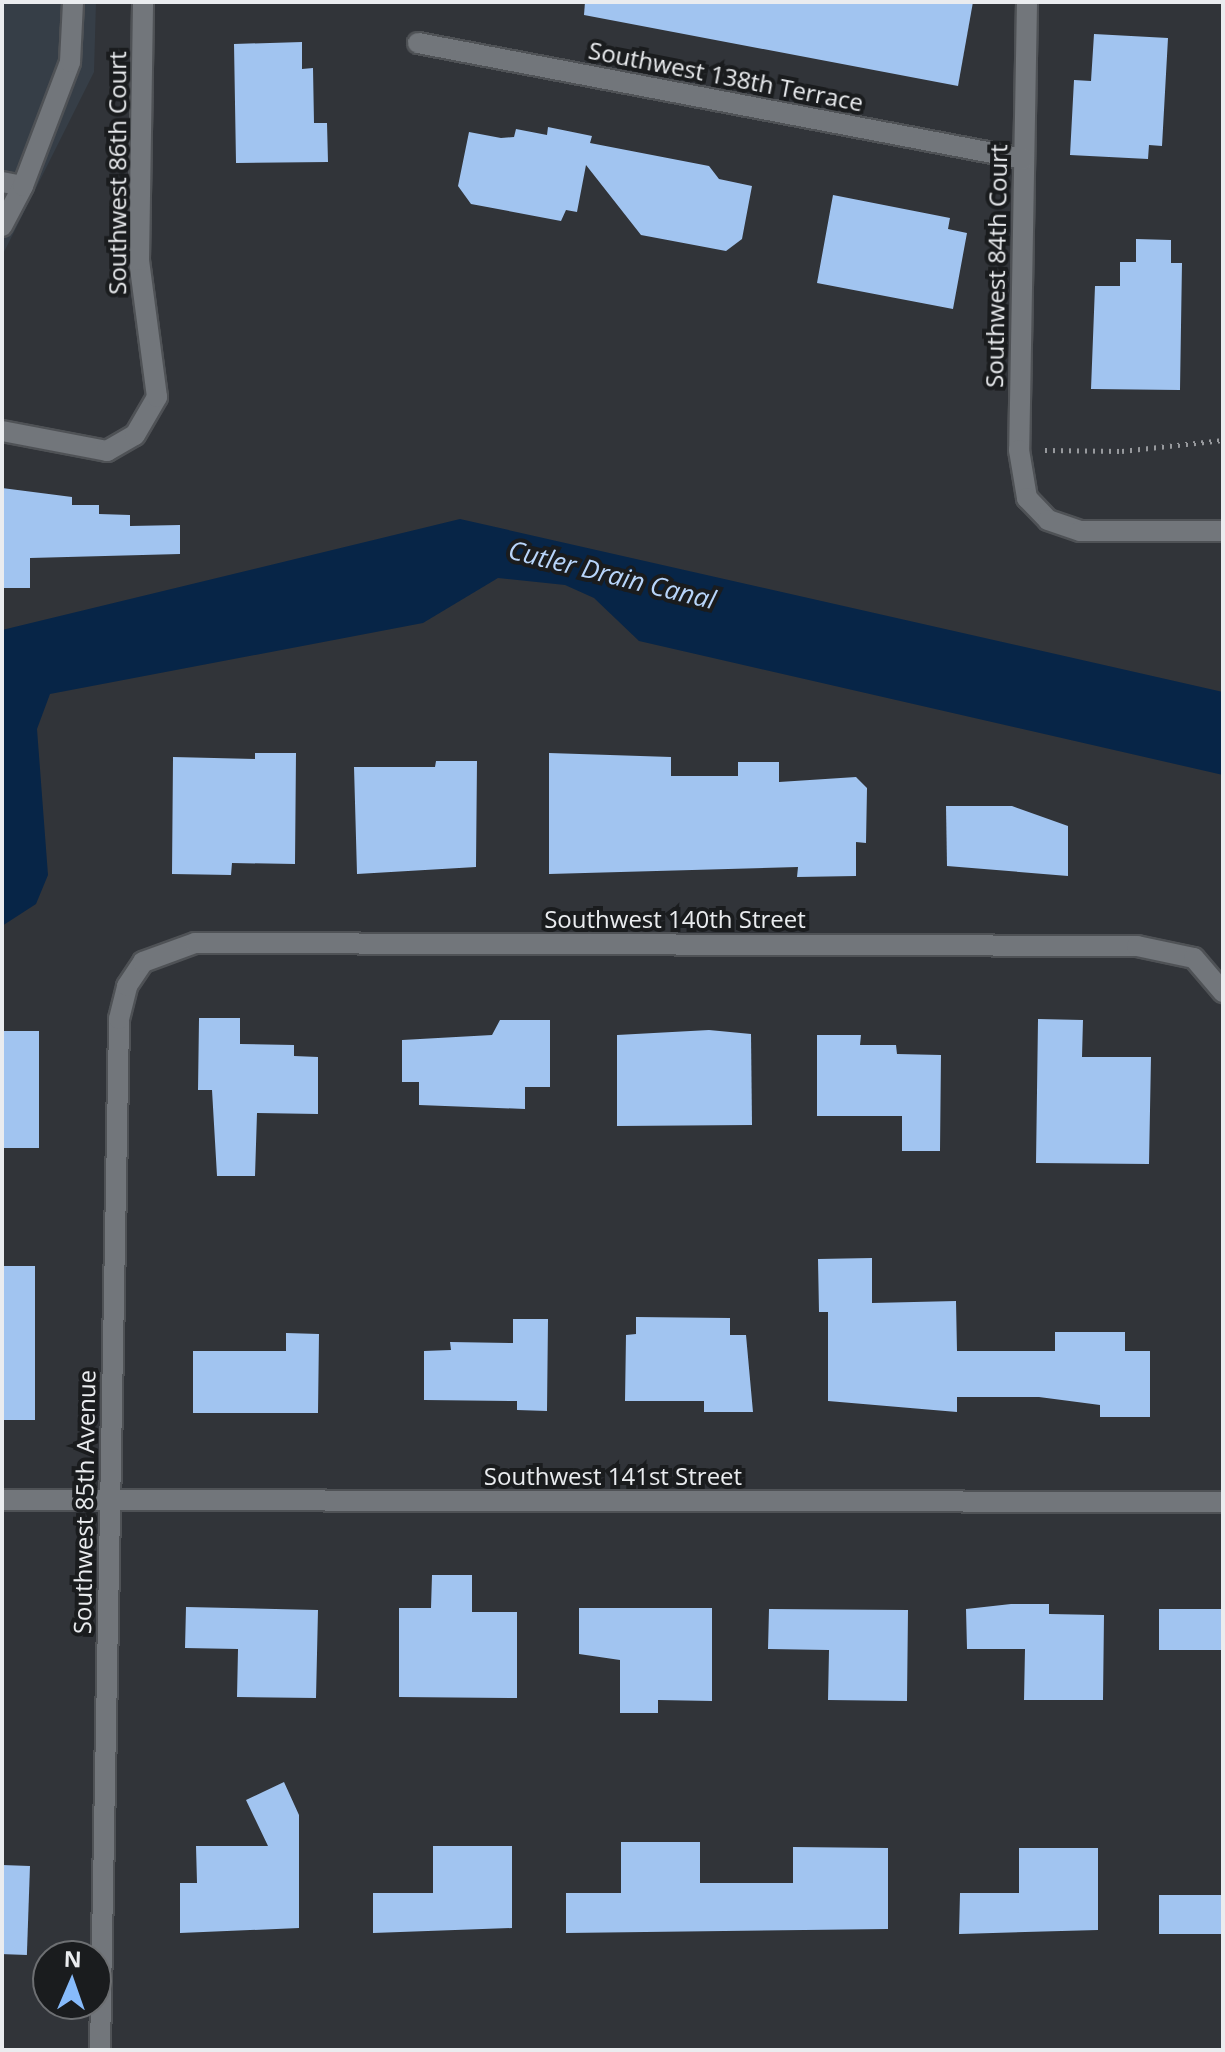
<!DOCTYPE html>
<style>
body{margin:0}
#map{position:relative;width:1225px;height:2052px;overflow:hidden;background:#313439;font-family:"Open Sans",sans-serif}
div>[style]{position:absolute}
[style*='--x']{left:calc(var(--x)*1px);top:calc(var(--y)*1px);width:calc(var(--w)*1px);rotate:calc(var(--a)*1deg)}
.built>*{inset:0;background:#363e47}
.water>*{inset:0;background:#072547}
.building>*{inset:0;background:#a1c4f0;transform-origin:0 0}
.path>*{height:5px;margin-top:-2.5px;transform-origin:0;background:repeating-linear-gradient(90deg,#97999d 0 2px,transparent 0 8px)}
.roads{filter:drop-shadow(2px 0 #4f5256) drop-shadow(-2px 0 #4f5256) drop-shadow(0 2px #4f5256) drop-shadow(0 -2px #4f5256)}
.minor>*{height:20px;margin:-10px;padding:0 10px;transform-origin:10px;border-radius:10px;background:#72767b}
span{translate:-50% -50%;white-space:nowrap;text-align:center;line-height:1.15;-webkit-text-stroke:8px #1a1c1e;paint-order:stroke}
.street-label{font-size:24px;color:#eaecef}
.water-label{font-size:26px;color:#b8d5fa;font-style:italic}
.frame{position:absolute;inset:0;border:4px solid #eaecef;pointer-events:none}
.north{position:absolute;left:32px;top:1940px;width:80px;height:80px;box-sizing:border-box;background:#1a1c1e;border:2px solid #6d6f72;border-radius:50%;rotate:2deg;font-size:22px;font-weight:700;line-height:32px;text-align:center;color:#eaecef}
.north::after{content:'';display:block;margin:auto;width:28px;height:36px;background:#87bbfb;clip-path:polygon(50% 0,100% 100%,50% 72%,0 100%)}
</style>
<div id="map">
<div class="built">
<i style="clip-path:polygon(2px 2px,96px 2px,94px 72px,2px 256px)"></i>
</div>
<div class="water">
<i style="clip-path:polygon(460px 519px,1223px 692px,1223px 775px,639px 641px,594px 598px,565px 585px,498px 578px,423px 623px,50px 694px,37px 729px,48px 875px,36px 904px,2px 926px,2px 630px)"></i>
</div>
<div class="building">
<i style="clip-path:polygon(585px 2px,973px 2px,958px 86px,584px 15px)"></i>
<i style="clip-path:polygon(1094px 34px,1168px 38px,1162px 146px,1149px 145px,1148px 159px,1070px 155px,1074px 80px,1091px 81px)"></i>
<i style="clip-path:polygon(302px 42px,302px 69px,313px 68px,314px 123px,327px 123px,328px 162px,236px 163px,234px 44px)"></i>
<i style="clip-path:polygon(548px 127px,592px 136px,590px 143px,709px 166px,719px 179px,752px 186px,742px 239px,726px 251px,641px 235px,586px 165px,577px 212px,566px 210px,561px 221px,471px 204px,458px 186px,469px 132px,501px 138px,514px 137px,516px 129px,547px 135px)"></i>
<i style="clip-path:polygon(833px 195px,950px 218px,948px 229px,967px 233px,953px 309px,817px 283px)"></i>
<i style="clip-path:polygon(1136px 239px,1171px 240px,1171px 263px,1182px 263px,1180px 390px,1091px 389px,1095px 286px,1120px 286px,1120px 262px,1136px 262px)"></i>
<i style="clip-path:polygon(2px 488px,72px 497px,72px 505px,99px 505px,99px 514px,130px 515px,130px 526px,180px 525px,180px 554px,30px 558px,30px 588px,2px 588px)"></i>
<i style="clip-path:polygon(255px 753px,296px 753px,295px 864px,232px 863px,231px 875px,172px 874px,173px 757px,255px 759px)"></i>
<i style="clip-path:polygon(549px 753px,671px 757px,671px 776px,738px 776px,738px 762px,779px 762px,779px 782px,856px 777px,867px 788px,866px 843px,856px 842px,856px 876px,797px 877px,798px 867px,549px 874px)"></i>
<i style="clip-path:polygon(436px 761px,477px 761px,476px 867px,357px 874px,354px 767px,435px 767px)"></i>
<i style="clip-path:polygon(946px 806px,1012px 806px,1068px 826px,1068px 876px,947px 866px)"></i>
<i style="clip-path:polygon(199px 1018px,240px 1018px,240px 1044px,294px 1045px,294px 1056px,318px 1057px,318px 1114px,257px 1113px,255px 1176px,217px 1176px,212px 1090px,198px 1090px)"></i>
<i style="clip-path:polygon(1038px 1019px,1083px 1020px,1082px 1057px,1151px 1057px,1149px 1164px,1036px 1163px)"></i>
<i style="clip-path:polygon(500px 1020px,550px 1020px,550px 1087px,525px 1087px,525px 1109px,419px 1105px,419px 1082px,402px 1082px,402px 1040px,492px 1035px)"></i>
<i style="clip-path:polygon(709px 1030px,751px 1034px,752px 1125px,617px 1126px,617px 1035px)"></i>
<i style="left:2px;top:1031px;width:37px;height:117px"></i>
<i style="clip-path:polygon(817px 1035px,861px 1035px,860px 1045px,896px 1045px,897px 1054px,941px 1055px,940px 1151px,902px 1151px,902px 1116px,817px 1116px)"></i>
<i style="clip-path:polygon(872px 1258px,872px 1303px,956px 1301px,957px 1351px,1055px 1351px,1055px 1332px,1125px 1332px,1125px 1351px,1150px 1351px,1150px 1417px,1100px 1417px,1100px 1405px,1039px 1397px,957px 1397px,957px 1412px,828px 1401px,828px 1312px,819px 1312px,818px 1259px)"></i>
<i style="left:2px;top:1266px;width:33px;height:154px"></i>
<i style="clip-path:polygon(636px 1317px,730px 1318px,730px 1335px,746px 1335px,753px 1412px,704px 1412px,704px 1401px,625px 1401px,626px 1335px,636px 1334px)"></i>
<i style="clip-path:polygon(513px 1319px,548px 1319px,547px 1411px,517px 1410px,517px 1401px,424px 1400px,424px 1351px,451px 1350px,450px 1342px,513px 1343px)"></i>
<i style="clip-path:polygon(286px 1333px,319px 1334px,318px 1413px,193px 1413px,193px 1351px,286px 1351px)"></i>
<i style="clip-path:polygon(432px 1575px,472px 1575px,472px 1612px,517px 1612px,517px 1698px,399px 1697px,399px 1608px,431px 1608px)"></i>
<i style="clip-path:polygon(1011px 1604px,1049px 1604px,1049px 1614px,1104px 1615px,1103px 1700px,1024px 1700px,1025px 1649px,967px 1649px,966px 1609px)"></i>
<i style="clip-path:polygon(186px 1607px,318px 1610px,316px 1698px,237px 1697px,238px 1649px,185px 1648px)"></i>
<i style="clip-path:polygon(579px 1608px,712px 1608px,712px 1701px,658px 1700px,658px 1713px,620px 1713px,620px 1660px,579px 1654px)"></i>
<i style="clip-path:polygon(769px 1609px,908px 1610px,907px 1701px,828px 1700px,829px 1650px,768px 1649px)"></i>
<i style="left:1159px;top:1609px;width:64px;height:41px"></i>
<i style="clip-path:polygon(284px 1782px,299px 1815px,299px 1928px,180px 1933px,180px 1883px,197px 1883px,196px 1846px,268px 1846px,246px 1800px)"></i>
<i style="clip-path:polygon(621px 1842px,700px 1842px,700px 1883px,793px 1883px,793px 1847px,888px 1848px,888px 1929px,566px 1933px,566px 1893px,621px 1893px)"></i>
<i style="clip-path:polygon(433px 1846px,512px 1846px,512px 1928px,373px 1933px,373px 1893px,433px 1893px)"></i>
<i style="clip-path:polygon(1019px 1848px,1098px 1848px,1098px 1930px,959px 1934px,960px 1893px,1019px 1893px)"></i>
<i style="left:2px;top:1865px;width:28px;height:89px;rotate:2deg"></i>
<i style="left:1159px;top:1895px;width:64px;height:39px"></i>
</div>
<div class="path">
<i style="--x:1045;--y:450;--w:77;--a:0.7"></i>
<i style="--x:1122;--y:451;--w:102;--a:-6.2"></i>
</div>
<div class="roads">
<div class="minor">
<i style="--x:1027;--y:2;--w:448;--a:91"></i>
<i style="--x:1019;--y:450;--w:49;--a:80.5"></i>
<i style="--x:1027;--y:498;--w:30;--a:46"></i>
<i style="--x:1048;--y:520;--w:34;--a:19"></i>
<i style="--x:1080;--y:531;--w:143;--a:0"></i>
<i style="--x:418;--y:43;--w:617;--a:10.84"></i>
<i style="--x:2;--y:182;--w:21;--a:11"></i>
<i style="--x:23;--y:186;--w:45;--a:117.7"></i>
<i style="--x:23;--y:186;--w:133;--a:-69.2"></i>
<i style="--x:70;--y:62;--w:60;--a:-87.1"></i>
<i style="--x:2;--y:431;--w:107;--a:10.8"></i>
<i style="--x:107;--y:451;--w:32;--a:-30"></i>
<i style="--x:135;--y:435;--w:44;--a:-59.9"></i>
<i style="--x:157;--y:397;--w:138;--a:-97.5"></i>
<i style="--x:139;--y:260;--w:258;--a:-89.1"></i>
<i style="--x:2;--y:1500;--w:1221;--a:0.09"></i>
<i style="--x:100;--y:2050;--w:1031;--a:-88.94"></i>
<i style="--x:119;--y:1019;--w:34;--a:-76"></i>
<i style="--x:127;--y:986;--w:29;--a:-56"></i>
<i style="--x:143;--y:962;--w:55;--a:-20.1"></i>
<i style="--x:195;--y:943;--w:942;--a:0.18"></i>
<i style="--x:1137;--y:946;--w:58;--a:11.9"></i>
<i style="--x:1194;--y:958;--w:45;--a:49.5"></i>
</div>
</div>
<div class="street-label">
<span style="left:726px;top:76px;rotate:11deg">Southwest 138th Terrace</span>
<span style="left:117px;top:173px;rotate:-90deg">Southwest 86th Court</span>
<span style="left:996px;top:266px;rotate:-89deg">Southwest 84th Court</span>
<span style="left:675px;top:919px">Southwest 140th Street</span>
<span style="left:613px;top:1476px">Southwest 141st Street</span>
<span style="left:84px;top:1502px;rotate:-89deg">Southwest 85th Avenue</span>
</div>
<div class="water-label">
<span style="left:612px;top:575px;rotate:14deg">Cutler Drain Canal</span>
</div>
<div class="frame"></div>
<div class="north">N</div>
</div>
